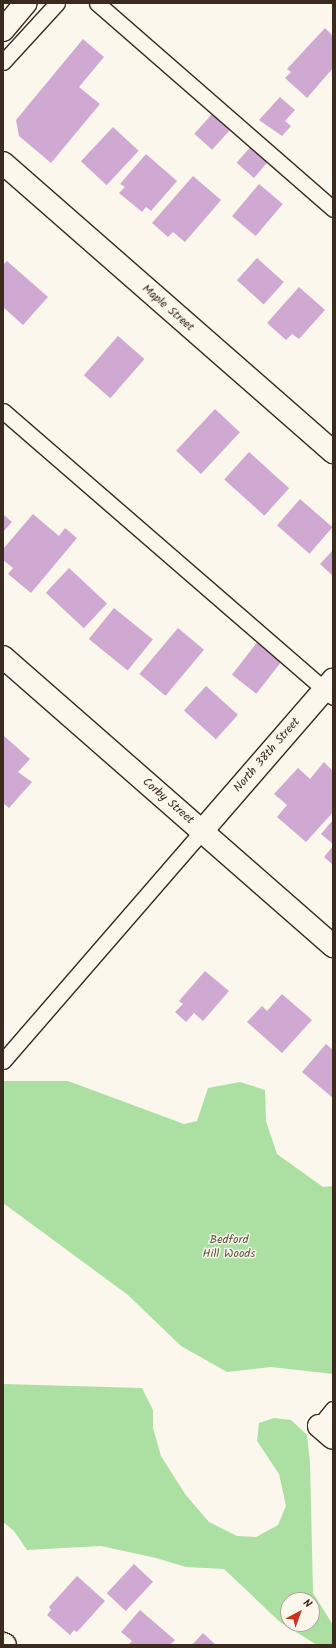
<!DOCTYPE html>
<style>
body{margin:0}
#map{position:relative;width:336px;height:1648px;overflow:hidden;background:#fbf7ec;font-family:Kalam,sans-serif}
div>[style]{position:absolute}
[style*='--x']{left:calc(var(--x)*1px);top:calc(var(--y)*1px);width:calc(var(--w)*1px);rotate:calc(var(--a)*1deg)}
.green>*{inset:0;background:#ace0a2}
.building>*{inset:0;background:#cfa9d1;transform-origin:0 0}
.roads{filter:drop-shadow(1px 0 #3b2a1e) drop-shadow(-1px 0 #3b2a1e) drop-shadow(0 1px #3b2a1e) drop-shadow(0 -1px #3b2a1e)}
.lane>*{height:15px;margin:-7.5px;padding:0 7.5px;transform-origin:7.5px;border-radius:7.5px;background:#fbf7ec}
.street>*{height:22px;margin:-11px;padding:0 11px;transform-origin:11px;border-radius:11px;background:#fbf7ec}
.secondary>*{height:22px;margin:-11px;padding:0 11px;transform-origin:11px;border-radius:11px;background:#fbf7ec}
span{translate:-50% -50%;white-space:nowrap;text-align:center;line-height:1.15;-webkit-text-stroke:3px #fbf7ec;paint-order:stroke}
.street-label{font-size:12px;color:#3b2a1e}
.park-label{font-size:12px;color:#57583f}
.frame{position:absolute;inset:0;border:4px solid #3b2a1e;pointer-events:none}
.north{position:absolute;left:280px;top:1592px;width:40px;height:40px;box-sizing:border-box;background:#fbf7ec;border:1px solid #aea59a;border-radius:50%;rotate:41deg;font-size:11px;font-weight:700;line-height:16px;text-align:center;color:#3b2a1e}
.north::after{content:'';display:block;margin:auto;width:14px;height:18px;background:#c8321e;clip-path:polygon(50% 0,100% 100%,50% 72%,0 100%)}
</style>
<div id="map">
<div class="green">
<i style="clip-path:polygon(3px 1081px,68px 1081px,184px 1124px,197px 1121px,208px 1088px,240px 1082px,265px 1090px,266px 1121px,277px 1154px,323px 1187px,333px 1186px,333px 1374px,271px 1367px,227px 1372px,181px 1346px,128px 1295px,3px 1203px)"></i>
<i style="clip-path:polygon(evenodd,3px 1384px,142px 1388px,153px 1410px,153px 1428px,161px 1456px,185px 1494px,209px 1522px,237px 1536px,256px 1537px,278px 1525px,286px 1506px,279px 1474px,257px 1441px,259px 1423px,274px 1418px,291px 1420px,307px 1435px,310px 1463px,313px 1593px,333px 1625px,333px 1645px,317px 1645px,280px 1622px,224px 1569px,186px 1567px,156px 1558px,101px 1546px,27px 1550px,14px 1531px,3px 1522px,3px 1384px,288px 1600px,312px 1600px,312px 1624px,288px 1624px,288px 1600px)"></i>
</div>
<div class="building">
<i style="clip-path:polygon(325px 28px,333px 36px,333px 68px,307px 98px,285px 78px,291px 72px,287px 69px)"></i>
<i style="clip-path:polygon(83px 39px,104px 57px,79px 87px,100px 104px,51px 163px,19px 136px,16px 120px)"></i>
<i style="clip-path:polygon(280px 97px,295px 110px,285px 121px,291px 126px,282px 136px,259px 120px)"></i>
<i style="left:213px;top:113px;width:24px;height:28px;rotate:42deg"></i>
<i style="left:113px;top:127px;width:35px;height:47px;rotate:43deg"></i>
<i style="left:253px;top:144px;width:23px;height:25px;rotate:41deg"></i>
<i style="clip-path:polygon(146px 154px,177px 181px,151px 211px,146px 207px,142px 212px,119px 193px,125px 187px,120px 184px)"></i>
<i style="clip-path:polygon(193px 176px,221px 200px,185px 242px,173px 232px,168px 237px,152px 223px)"></i>
<i style="left:259px;top:184px;width:31px;height:42px;rotate:40deg"></i>
<i style="left:257px;top:258px;width:36px;height:30px;rotate:42deg"></i>
<i style="clip-path:polygon(7px 261px,48px 297px,23px 325px,3px 307px,3px 265px)"></i>
<i style="clip-path:polygon(299px 287px,325px 310px,299px 339px,292px 334px,286px 340px,267px 323px)"></i>
<i style="left:118px;top:336px;width:35px;height:52px;rotate:41deg"></i>
<i style="left:215px;top:409px;width:34px;height:57px;rotate:43deg"></i>
<i style="left:249px;top:452px;width:54px;height:37px;rotate:42deg"></i>
<i style="left:300px;top:499px;width:43px;height:35px;rotate:41deg"></i>
<i style="clip-path:polygon(3px 514px,12px 522px,3px 532px)"></i>
<i style="clip-path:polygon(33px 514px,59px 536px,65px 528px,77px 538px,31px 593px,8px 574px,13px 568px,3px 560px,3px 549px)"></i>
<i style="clip-path:polygon(333px 550px,333px 576px,320px 564px)"></i>
<i style="left:69px;top:568px;width:52px;height:34px;rotate:43deg"></i>
<i style="left:114px;top:608px;width:50px;height:40px;rotate:39deg"></i>
<i style="left:178px;top:628px;width:34px;height:60px;rotate:40deg"></i>
<i style="left:259px;top:640px;width:31px;height:44px;rotate:38deg"></i>
<i style="left:206px;top:686px;width:43px;height:33px;rotate:42deg"></i>
<i style="clip-path:polygon(3px 735px,30px 759px,18px 772px,32px 782px,9px 808px,3px 803px)"></i>
<i style="clip-path:polygon(324px 762px,333px 771px,333px 812px,306px 842px,277px 817px,287px 805px,274px 794px,298px 768px,310px 779px)"></i>
<i style="clip-path:polygon(333px 820px,333px 844px,321px 834px)"></i>
<i style="clip-path:polygon(333px 846px,333px 865px,324px 857px)"></i>
<i style="clip-path:polygon(205px 971px,229px 991px,203px 1021px,194px 1013px,186px 1022px,175px 1012px,183px 1004px,179px 1001px)"></i>
<i style="clip-path:polygon(282px 994px,312px 1020px,282px 1053px,247px 1022px,262px 1006px,267px 1011px)"></i>
<i style="clip-path:polygon(326px 1044px,333px 1050px,333px 1098px,302px 1072px)"></i>
<i style="left:134px;top:1564px;width:26px;height:40px;rotate:43deg"></i>
<i style="clip-path:polygon(77px 1576px,105px 1601px,77px 1632px,74px 1630px,70px 1635px,47px 1615px,51px 1610px,49px 1607px)"></i>
<i style="clip-path:polygon(140px 1610px,175px 1640px,170px 1645px,128px 1645px,132px 1641px,121px 1632px)"></i>
<i style="clip-path:polygon(203px 1633px,216px 1645px,192px 1645px)"></i>
</div>
<div class="roads">
<div class="lane">
<i style="--x:97;--y:3;--w:313;--a:41.1"></i>
<i style="--x:3;--y:62;--w:80;--a:-47.5"></i>
<i style="--x:3;--y:411;--w:437;--a:40.9"></i>
<i style="--x:3;--y:1061;--w:304;--a:-49.1"></i>
<i style="--x:319;--y:1426;--w:22;--a:-51"></i>
</div>
<div class="street">
<i style="--x:3;--y:163;--w:439;--a:41.2"></i>
<i style="--x:3;--y:657;--w:439;--a:41.2"></i>
<i style="--x:202;--y:831;--w:200;--a:-49.1"></i>
<i style="--x:319;--y:1426;--w:18;--a:41"></i>
<i style="--x:3;--y:1644;--w:2;--a:27"></i>
</div>
<div class="secondary">
<i style="--x:3;--y:30;--w:35;--a:-50"></i>
</div>
</div>
<div class="street-label">
<span style="left:168px;top:308px;rotate:41deg">Maple Street</span>
<span style="left:267px;top:755px;rotate:-49deg">North 38th Street</span>
<span style="left:168px;top:801px;rotate:41deg">Corby Street</span>
</div>
<div class="park-label">
<span style="left:229px;top:1247px">Bedford<br>Hill Woods</span>
</div>
<div class="frame"></div>
<div class="north">N</div>
</div>
